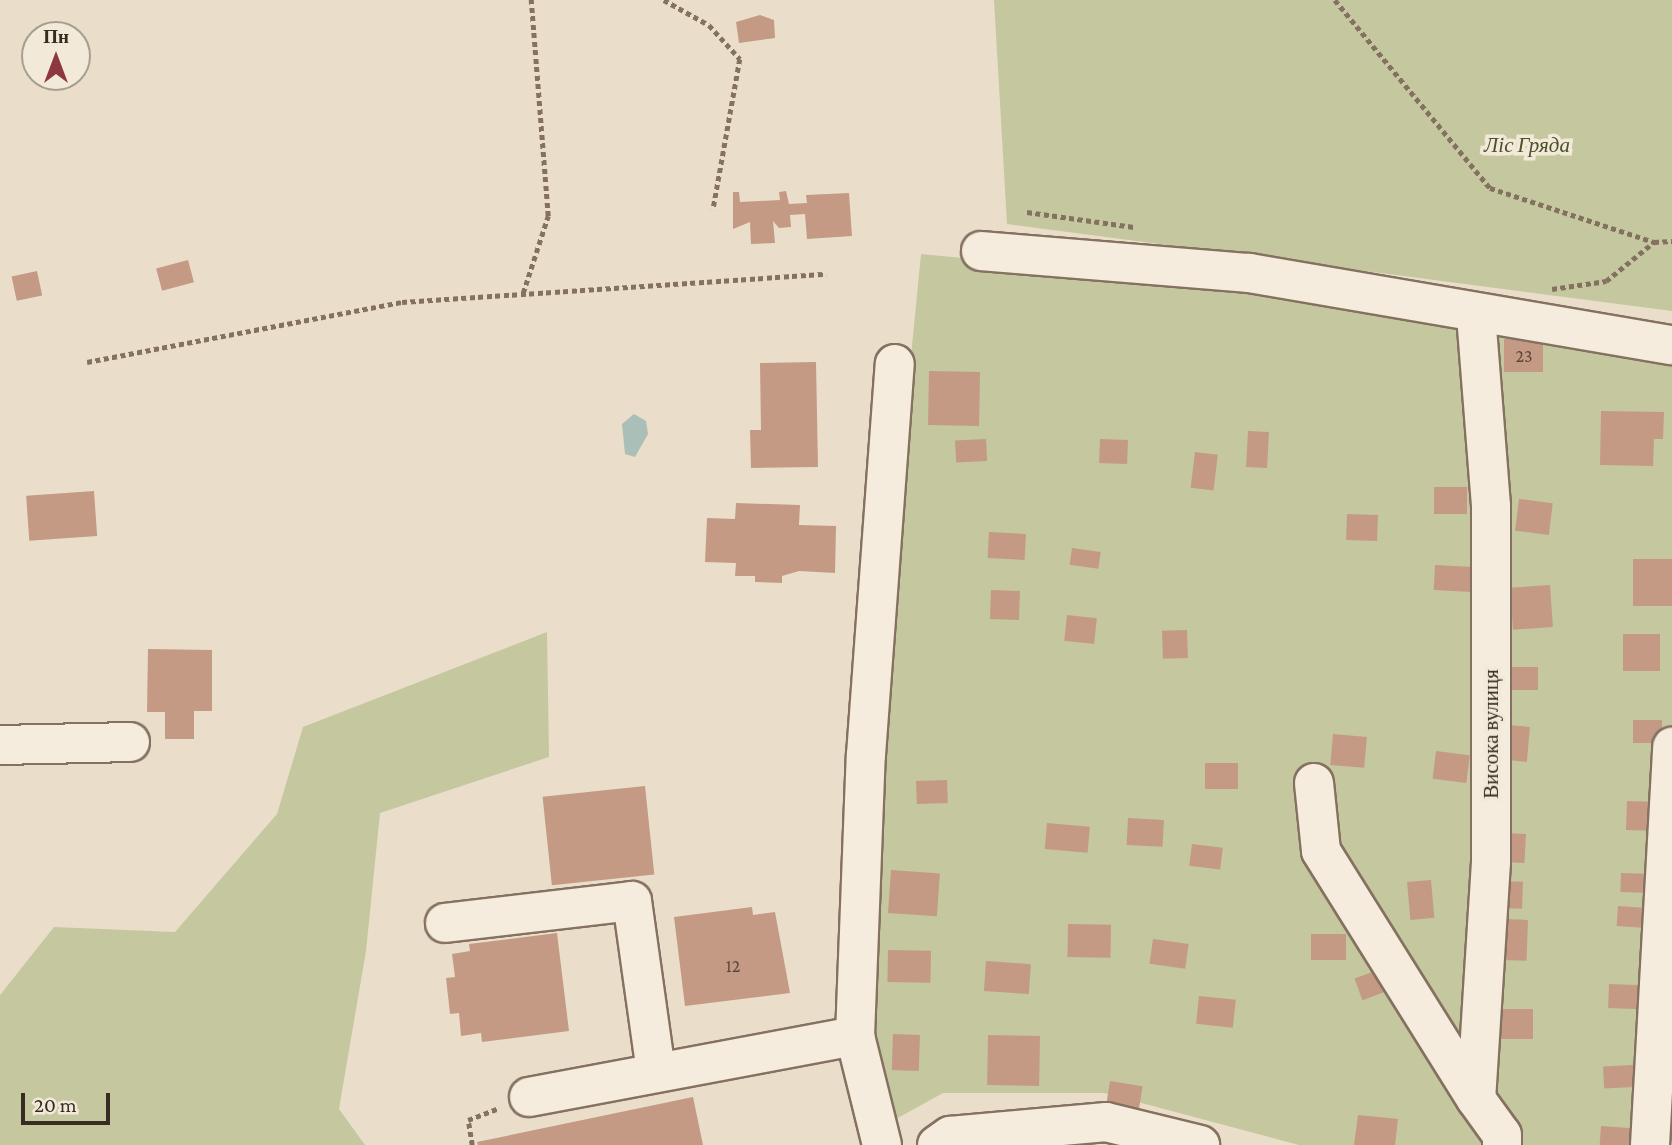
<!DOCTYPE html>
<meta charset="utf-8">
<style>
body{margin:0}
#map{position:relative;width:1672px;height:1145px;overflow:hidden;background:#eadeca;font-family:"Crimson Pro",serif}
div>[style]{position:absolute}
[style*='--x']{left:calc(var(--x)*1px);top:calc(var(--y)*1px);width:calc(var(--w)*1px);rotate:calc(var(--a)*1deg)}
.green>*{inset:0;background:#c5c79f}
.water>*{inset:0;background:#aabfb7}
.building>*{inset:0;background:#c49a85;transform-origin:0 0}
.path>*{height:4.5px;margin-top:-2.25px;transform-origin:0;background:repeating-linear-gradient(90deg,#857160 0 5px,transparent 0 8.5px)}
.roads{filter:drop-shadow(2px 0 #857160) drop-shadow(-2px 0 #857160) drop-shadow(0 2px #857160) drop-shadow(0 -2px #857160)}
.minor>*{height:38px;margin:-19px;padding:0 19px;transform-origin:19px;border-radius:19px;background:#f5ecdd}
span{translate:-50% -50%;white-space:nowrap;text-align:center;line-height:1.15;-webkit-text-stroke:7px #f2e9d9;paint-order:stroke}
.number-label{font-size:18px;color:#5a473b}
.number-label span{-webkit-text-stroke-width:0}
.park-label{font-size:21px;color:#4a512b;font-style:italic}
.street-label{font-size:21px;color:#372b22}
.north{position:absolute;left:21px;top:21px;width:70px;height:70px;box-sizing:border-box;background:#f2e9d9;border:2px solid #a79d90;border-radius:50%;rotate:0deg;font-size:19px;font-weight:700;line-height:28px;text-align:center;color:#372b22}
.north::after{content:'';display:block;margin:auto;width:24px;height:32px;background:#8d373e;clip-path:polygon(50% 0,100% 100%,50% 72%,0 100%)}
.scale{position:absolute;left:21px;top:1093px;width:89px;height:32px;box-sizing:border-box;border:4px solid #372b22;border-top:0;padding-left:9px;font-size:21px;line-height:24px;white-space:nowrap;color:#372b22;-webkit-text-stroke:5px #f2e9d9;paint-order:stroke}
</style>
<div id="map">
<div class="green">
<i style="clip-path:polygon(994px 0,1672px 0,1672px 311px,1007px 224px)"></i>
<i style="clip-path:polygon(921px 254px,1271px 287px,1672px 358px,1672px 1145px,1299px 1145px,1104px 1093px,943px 1093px,894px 1120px,867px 987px,897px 499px)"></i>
<i style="clip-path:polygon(547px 632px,549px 757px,380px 813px,366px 951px,339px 1109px,365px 1145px,0 1145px,0 995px,54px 927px,175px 932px,277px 814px,303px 727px)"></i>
</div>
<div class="water">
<i style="clip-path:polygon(634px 414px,646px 421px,648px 434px,635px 457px,625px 454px,622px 424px)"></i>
</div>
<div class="building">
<i style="clip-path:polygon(760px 15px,774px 20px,775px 38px,739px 43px,736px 22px)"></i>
<i style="clip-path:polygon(786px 191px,789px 204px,807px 203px,806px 195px,849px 193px,852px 236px,807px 239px,805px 214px,790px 215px,791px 227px,779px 228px,773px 221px,775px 243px,751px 244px,750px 222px,733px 229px,733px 192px,739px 192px,740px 202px,780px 200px,779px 192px)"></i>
<i style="left:188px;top:260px;width:23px;height:33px;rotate:75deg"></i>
<i style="left:37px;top:271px;width:25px;height:26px;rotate:78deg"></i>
<i style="left:1504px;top:339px;width:39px;height:33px"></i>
<i style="clip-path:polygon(816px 362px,818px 467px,751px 468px,750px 430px,761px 430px,760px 363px)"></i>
<i style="left:929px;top:371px;width:51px;height:54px;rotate:1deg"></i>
<i style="clip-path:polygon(1601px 411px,1664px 412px,1663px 439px,1654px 439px,1653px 466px,1600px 465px)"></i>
<i style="left:1248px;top:431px;width:21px;height:36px;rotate:3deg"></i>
<i style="left:986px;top:439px;width:22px;height:31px;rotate:87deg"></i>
<i style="left:1100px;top:439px;width:28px;height:24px;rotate:2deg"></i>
<i style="left:1195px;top:452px;width:23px;height:36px;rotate:7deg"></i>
<i style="left:1434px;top:487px;width:33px;height:27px"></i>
<i style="left:94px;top:491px;width:45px;height:68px;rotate:86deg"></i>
<i style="left:1519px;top:499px;width:34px;height:32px;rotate:7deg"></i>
<i style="clip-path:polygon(736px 503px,800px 505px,799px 525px,836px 526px,835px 573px,799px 571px,782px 576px,782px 583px,755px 582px,755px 576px,735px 576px,736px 563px,705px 562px,707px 518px,735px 519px)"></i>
<i style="left:1347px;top:514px;width:31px;height:26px;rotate:2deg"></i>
<i style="left:989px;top:532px;width:37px;height:26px;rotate:3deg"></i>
<i style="left:1072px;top:548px;width:29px;height:17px;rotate:8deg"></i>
<i style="left:1633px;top:559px;width:39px;height:47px"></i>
<i style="left:1435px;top:565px;width:39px;height:25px;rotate:3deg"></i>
<i style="left:1550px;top:585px;width:42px;height:40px;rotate:86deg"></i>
<i style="left:991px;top:590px;width:29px;height:29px;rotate:2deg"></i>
<i style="left:1067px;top:615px;width:30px;height:26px;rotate:6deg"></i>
<i style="left:1187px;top:630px;width:28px;height:25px;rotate:88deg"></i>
<i style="left:1623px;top:634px;width:37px;height:37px"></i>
<i style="clip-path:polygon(148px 649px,212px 650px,212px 711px,194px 711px,194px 739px,165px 739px,165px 712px,147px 712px)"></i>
<i style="left:1509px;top:667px;width:29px;height:23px"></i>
<i style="left:1633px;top:720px;width:29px;height:23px"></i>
<i style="left:1508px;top:725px;width:22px;height:35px;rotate:5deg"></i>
<i style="left:1333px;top:734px;width:34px;height:31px;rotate:5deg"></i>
<i style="left:1436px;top:751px;width:34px;height:28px;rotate:7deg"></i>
<i style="left:1205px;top:763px;width:33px;height:26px"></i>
<i style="left:947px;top:780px;width:23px;height:31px;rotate:88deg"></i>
<i style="left:645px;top:786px;width:89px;height:103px;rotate:84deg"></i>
<i style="left:1627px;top:801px;width:24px;height:29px;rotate:2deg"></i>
<i style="left:1128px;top:818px;width:36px;height:27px;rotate:3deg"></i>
<i style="left:1047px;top:823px;width:43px;height:26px;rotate:5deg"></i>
<i style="left:1506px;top:833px;width:20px;height:29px;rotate:3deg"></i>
<i style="left:1192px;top:844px;width:31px;height:22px;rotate:7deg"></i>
<i style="left:891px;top:870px;width:49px;height:43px;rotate:4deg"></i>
<i style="left:1621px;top:873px;width:32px;height:19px;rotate:2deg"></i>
<i style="left:1431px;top:880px;width:38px;height:24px;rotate:85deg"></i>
<i style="left:1500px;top:881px;width:23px;height:27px;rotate:2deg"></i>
<i style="left:1618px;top:906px;width:30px;height:20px;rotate:4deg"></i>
<i style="clip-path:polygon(752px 907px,753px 915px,775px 912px,790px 993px,685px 1006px,674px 917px)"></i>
<i style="left:1504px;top:919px;width:24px;height:41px;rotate:2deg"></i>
<i style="left:1068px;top:924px;width:43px;height:33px;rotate:1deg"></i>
<i style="clip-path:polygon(557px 933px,569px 1031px,482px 1042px,481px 1033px,461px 1036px,459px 1013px,450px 1014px,446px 978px,455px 977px,452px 954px,470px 951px,469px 944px)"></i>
<i style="left:1311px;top:934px;width:35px;height:26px"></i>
<i style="left:1153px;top:939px;width:36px;height:25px;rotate:8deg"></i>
<i style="left:888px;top:950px;width:43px;height:32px;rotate:1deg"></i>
<i style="left:986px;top:961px;width:45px;height:30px;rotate:4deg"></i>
<i style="left:1378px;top:970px;width:23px;height:25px;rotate:70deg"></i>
<i style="left:1609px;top:984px;width:33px;height:24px;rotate:2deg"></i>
<i style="left:1199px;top:996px;width:37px;height:28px;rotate:6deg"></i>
<i style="left:1499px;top:1009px;width:34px;height:30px"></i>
<i style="left:893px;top:1034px;width:27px;height:36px;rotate:2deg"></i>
<i style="left:988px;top:1035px;width:52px;height:50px;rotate:1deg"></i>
<i style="left:1633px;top:1065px;width:22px;height:30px;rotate:87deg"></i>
<i style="left:1110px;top:1081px;width:33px;height:25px;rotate:9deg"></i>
<i style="clip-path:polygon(693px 1097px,703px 1145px,478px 1145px,477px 1142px)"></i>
<i style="clip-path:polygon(1358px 1115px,1398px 1119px,1395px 1145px,1354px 1145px)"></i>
<i style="left:1601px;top:1126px;width:32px;height:19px;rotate:4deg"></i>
</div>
<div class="path">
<i style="--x:664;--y:0;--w:51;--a:29.1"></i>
<i style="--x:709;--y:25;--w:46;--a:47.6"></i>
<i style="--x:740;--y:59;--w:153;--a:100.1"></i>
<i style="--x:1335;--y:0;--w:244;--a:50.5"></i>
<i style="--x:1490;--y:188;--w:173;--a:18.2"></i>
<i style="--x:1027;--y:212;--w:108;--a:8"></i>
<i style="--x:1552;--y:289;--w:55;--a:-8.4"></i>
<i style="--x:1606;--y:281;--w:62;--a:-39.1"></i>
<i style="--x:1654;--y:242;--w:18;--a:-3"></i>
<i style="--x:523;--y:293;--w:81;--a:-72"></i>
<i style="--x:548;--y:216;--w:217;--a:-94.5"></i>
<i style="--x:87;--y:362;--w:321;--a:-10.8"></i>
<i style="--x:402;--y:302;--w:425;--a:-3.8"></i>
<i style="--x:472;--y:1145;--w:25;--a:-99"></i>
<i style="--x:468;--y:1120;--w:33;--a:-21"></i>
</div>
<div class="roads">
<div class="minor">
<i style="--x:981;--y:251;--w:269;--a:4.7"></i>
<i style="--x:1249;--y:273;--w:429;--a:9.7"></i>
<i style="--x:1476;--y:315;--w:192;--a:85.5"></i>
<i style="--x:1491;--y:506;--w:356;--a:90"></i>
<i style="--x:1491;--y:862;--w:237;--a:93.6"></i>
<i style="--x:1476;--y:1099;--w:44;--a:54.2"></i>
<i style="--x:1502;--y:1135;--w:10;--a:90"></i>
<i style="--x:0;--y:745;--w:130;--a:-1.3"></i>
<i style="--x:1314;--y:783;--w:68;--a:84.1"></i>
<i style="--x:1321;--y:851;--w:292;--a:58"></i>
<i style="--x:445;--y:923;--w:188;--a:-6.7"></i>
<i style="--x:632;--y:901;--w:173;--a:82"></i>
<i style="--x:529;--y:1097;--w:332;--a:-10.6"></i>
<i style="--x:882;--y:1145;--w:112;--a:-103.9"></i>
<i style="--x:855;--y:1036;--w:281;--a:-87.8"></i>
<i style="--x:866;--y:755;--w:392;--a:-85.8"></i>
<i style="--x:937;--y:1145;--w:16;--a:-35"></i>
<i style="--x:950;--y:1136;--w:157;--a:-5.1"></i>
<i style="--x:1106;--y:1122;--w:97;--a:13.7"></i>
<i style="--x:1650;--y:1145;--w:399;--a:-86.8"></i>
</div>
</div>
<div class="number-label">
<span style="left:1524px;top:356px">23</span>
<span style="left:733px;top:966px">12</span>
</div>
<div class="park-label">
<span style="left:1527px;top:145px">Ліс Гряда</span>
</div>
<div class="street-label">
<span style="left:1491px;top:734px;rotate:-90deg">Висока вулиця</span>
</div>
<div class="north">Пн</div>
<div class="scale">20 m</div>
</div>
